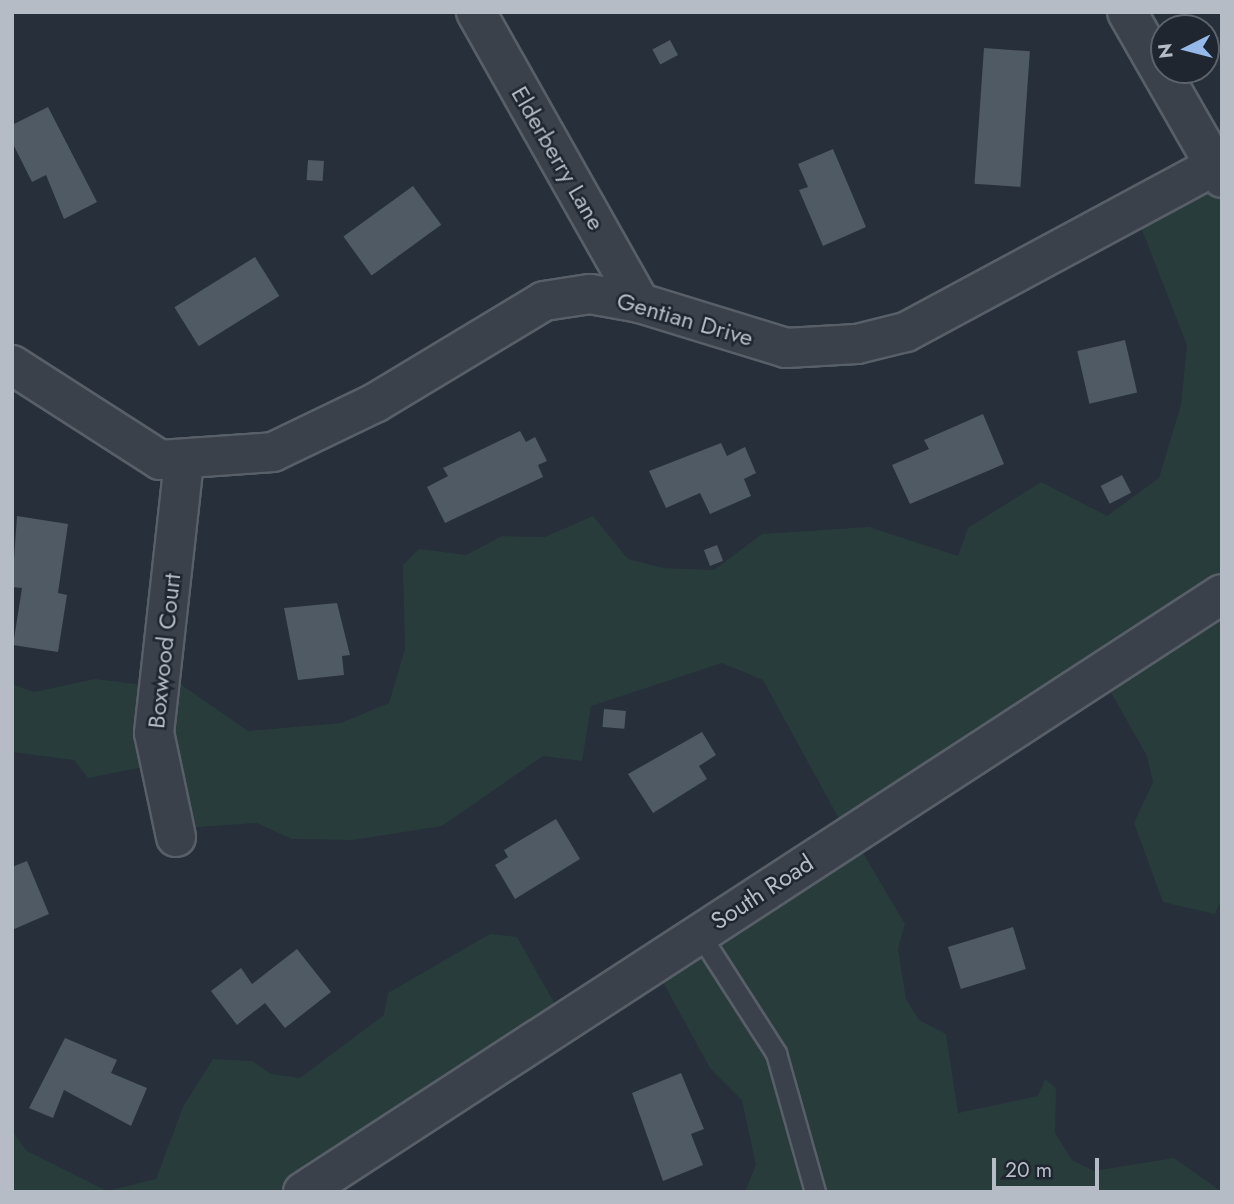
<!DOCTYPE html>
<style>
body{margin:0}
#map{position:relative;width:1234px;height:1204px;overflow:hidden;background:#262f3a;font-family:Jost,sans-serif}
div>[style]{position:absolute}
[style*='--x']{left:calc(var(--x)*1px);top:calc(var(--y)*1px);width:calc(var(--w)*1px);rotate:calc(var(--a)*1deg)}
.green>*{inset:0;background:#293c3c}
.building>*{inset:0;background:#4f5a65;transform-origin:0 0}
.roads{filter:drop-shadow(2px 0 #585f68) drop-shadow(-2px 0 #585f68) drop-shadow(0 2px #585f68) drop-shadow(0 -2px #585f68)}
.service>*{height:19px;margin:-9.5px;padding:0 9.5px;transform-origin:9.5px;border-radius:9.5px;background:#3a414a}
.minor>*{height:38px;margin:-19px;padding:0 19px;transform-origin:19px;border-radius:19px;background:#3a414a}
.tertiary>*{height:38px;margin:-19px;padding:0 19px;transform-origin:19px;border-radius:19px;background:#3a414a}
span{translate:-50% -50%;white-space:nowrap;text-align:center;line-height:1.15;-webkit-text-stroke:5px #1f262f;paint-order:stroke}
.street-label{font-size:24px;color:#b5bcc6}
.frame{position:absolute;inset:0;border:14px solid #b5bcc6;pointer-events:none}
.north{position:absolute;left:1150px;top:14px;width:70px;height:70px;box-sizing:border-box;background:#1f262f;border:2px solid #5b626b;border-radius:50%;rotate:264deg;font-size:19px;font-weight:700;line-height:28px;text-align:center;color:#b5bcc6}
.north::after{content:'';display:block;margin:auto;width:24px;height:32px;background:#95b9eb;clip-path:polygon(50% 0,100% 100%,50% 72%,0 100%)}
.scale{position:absolute;left:992px;top:1158px;width:107px;height:32px;box-sizing:border-box;border:4px solid #b5bcc6;border-top:0;padding-left:9px;font-size:21px;line-height:24px;white-space:nowrap;color:#b5bcc6;-webkit-text-stroke:5px #1f262f;paint-order:stroke}
</style>
<div id="map">
<div class="green">
<i style="clip-path:polygon(1201px 177px,1222px 197px,1222px 898px,1215px 914px,1163px 902px,1134px 823px,1153px 782px,1147px 756px,1100px 673px,843px 826px,763px 680px,722px 663px,591px 706px,582px 761px,543px 756px,442px 826px,353px 840px,292px 839px,257px 823px,182px 828px,163px 763px,88px 778px,74px 760px,12px 752px,12px 684px,34px 692px,95px 679px,168px 688px,173px 679px,248px 731px,341px 723px,389px 703px,405px 649px,403px 565px,419px 549px,466px 555px,502px 536px,545px 537px,593px 516px,628px 559px,663px 568px,714px 570px,762px 534px,869px 527px,958px 556px,968px 528px,1041px 482px,1107px 516px,1159px 478px,1181px 405px,1187px 345px,1137px 217px)"></i>
<i style="clip-path:polygon(860px 848px,905px 924px,898px 949px,906px 999px,919px 1020px,946px 1034px,958px 1113px,1038px 1096px,1045px 1079px,1056px 1088px,1055px 1133px,1072px 1160px,1094px 1171px,1174px 1158px,1222px 1192px,745px 1192px,756px 1165px,742px 1100px,710px 1068px,652px 962px)"></i>
<i style="clip-path:polygon(490px 934px,517px 937px,560px 1013px,299px 1192px,12px 1192px,12px 1131px,27px 1151px,107px 1191px,156px 1179px,183px 1107px,213px 1059px,252px 1061px,271px 1074px,300px 1078px,384px 1015px,388px 993px)"></i>
</div>
<div class="building">
<i style="left:670px;top:40px;width:17px;height:20px;rotate:62deg"></i>
<i style="left:984px;top:48px;width:46px;height:136px;rotate:4deg"></i>
<i style="clip-path:polygon(48px 107px,97px 202px,64px 219px,46px 175px,32px 182px,12px 142px,12px 125px)"></i>
<i style="clip-path:polygon(833px 149px,866px 227px,823px 246px,799px 190px,808px 187px,798px 164px)"></i>
<i style="left:308px;top:160px;width:16px;height:20px;rotate:4deg"></i>
<i style="left:413px;top:186px;width:48px;height:86px;rotate:54deg"></i>
<i style="left:255px;top:257px;width:46px;height:95px;rotate:58deg"></i>
<i style="left:1125px;top:340px;width:54px;height:49px;rotate:77deg"></i>
<i style="clip-path:polygon(983px 414px,1004px 464px,910px 504px,892px 465px,929px 449px,924px 440px)"></i>
<i style="clip-path:polygon(520px 431px,526px 442px,535px 437px,547px 461px,538px 465px,543px 477px,445px 523px,427px 487px,448px 476px,443px 468px)"></i>
<i style="clip-path:polygon(721px 443px,727px 456px,745px 447px,756px 473px,744px 479px,751px 496px,710px 514px,700px 493px,666px 508px,649px 471px)"></i>
<i style="left:1122px;top:475px;width:20px;height:24px;rotate:63deg"></i>
<i style="clip-path:polygon(17px 516px,68px 524px,58px 593px,67px 595px,58px 652px,13px 645px,22px 588px,12px 587px)"></i>
<i style="left:717px;top:545px;width:17px;height:14px;rotate:69deg"></i>
<i style="clip-path:polygon(337px 603px,350px 655px,342px 656px,344px 675px,298px 680px,284px 608px)"></i>
<i style="left:604px;top:709px;width:22px;height:18px;rotate:5deg"></i>
<i style="clip-path:polygon(702px 732px,716px 755px,699px 766px,707px 779px,653px 813px,628px 774px)"></i>
<i style="clip-path:polygon(556px 819px,580px 859px,515px 899px,495px 865px,508px 857px,504px 850px)"></i>
<i style="clip-path:polygon(27px 861px,49px 914px,12px 930px,12px 867px)"></i>
<i style="left:1013px;top:927px;width:44px;height:68px;rotate:73deg"></i>
<i style="clip-path:polygon(297px 949px,331px 992px,285px 1028px,265px 1003px,237px 1025px,211px 991px,241px 968px,252px 984px)"></i>
<i style="clip-path:polygon(65px 1038px,117px 1060px,111px 1073px,147px 1088px,131px 1126px,64px 1090px,53px 1118px,29px 1108px)"></i>
<i style="clip-path:polygon(681px 1073px,704px 1129px,691px 1134px,703px 1165px,663px 1181px,632px 1093px)"></i>
</div>
<div class="roads">
<div class="service">
<i style="--x:699;--y:933;--w:143;--a:57.3"></i>
<i style="--x:776;--y:1053;--w:144;--a:74.3"></i>
</div>
<div class="minor">
<i style="--x:476;--y:12;--w:334;--a:60.6"></i>
<i style="--x:1127;--y:12;--w:191;--a:60.2"></i>
<i style="--x:12;--y:365;--w:176;--a:32.7"></i>
<i style="--x:160;--y:460;--w:113;--a:-4"></i>
<i style="--x:273;--y:452;--w:113;--a:-25.7"></i>
<i style="--x:375;--y:403;--w:197;--a:-31.1"></i>
<i style="--x:544;--y:301;--w:47;--a:-8.7"></i>
<i style="--x:590;--y:294;--w:51;--a:10.2"></i>
<i style="--x:640;--y:303;--w:153;--a:17.1"></i>
<i style="--x:786;--y:348;--w:71;--a:-3.2"></i>
<i style="--x:857;--y:344;--w:50;--a:-13.8"></i>
<i style="--x:906;--y:332;--w:350;--a:-28.3"></i>
<i style="--x:176;--y:837;--w:106;--a:-101.9"></i>
<i style="--x:154;--y:733;--w:273;--a:-83.7"></i>
</div>
<div class="tertiary">
<i style="--x:303;--y:1192;--w:1096;--a:-33.05"></i>
</div>
</div>
<div class="street-label">
<span style="left:558px;top:158px;rotate:60deg">Elderberry Lane</span>
<span style="left:685px;top:319px;rotate:16deg">Gentian Drive</span>
<span style="left:164px;top:651px;rotate:-84deg">Boxwood Court</span>
<span style="left:762px;top:892px;rotate:-33deg">South Road</span>
</div>
<div class="frame"></div>
<div class="north">N</div>
<div class="scale">20 m</div>
</div>
